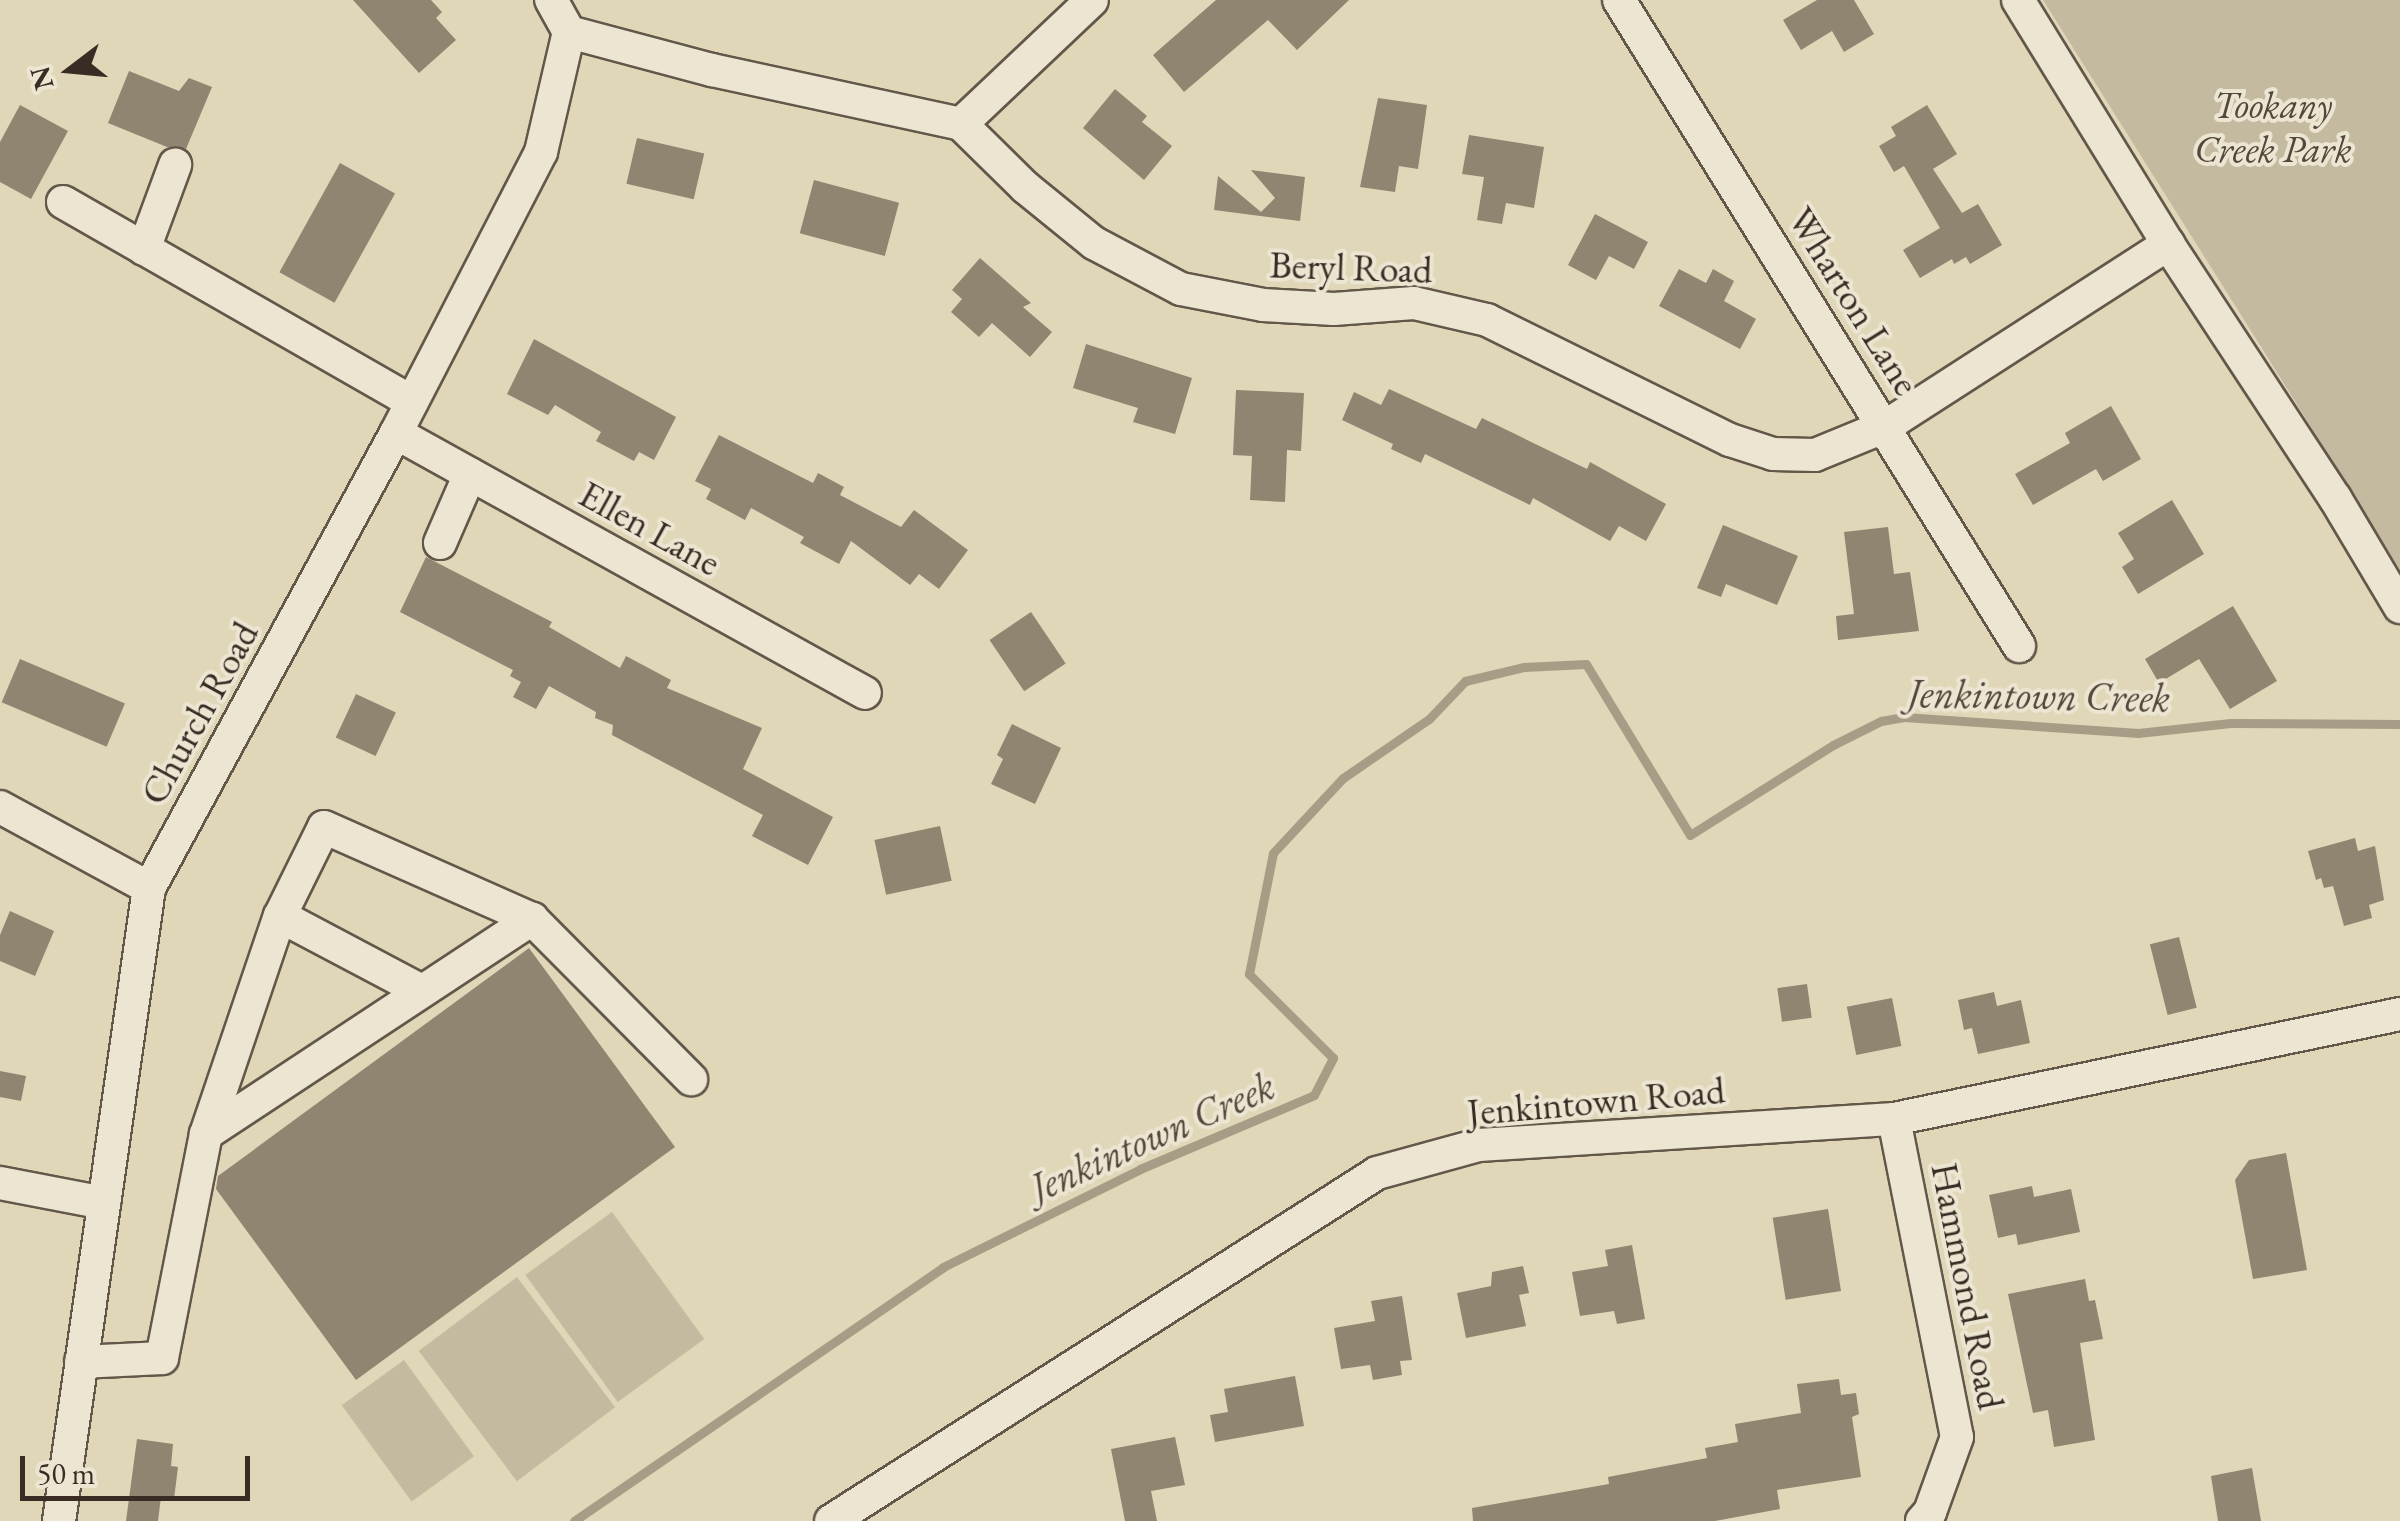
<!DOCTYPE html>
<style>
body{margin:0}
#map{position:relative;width:2400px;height:1521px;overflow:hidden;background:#e0d7b9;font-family:"EB Garamond",serif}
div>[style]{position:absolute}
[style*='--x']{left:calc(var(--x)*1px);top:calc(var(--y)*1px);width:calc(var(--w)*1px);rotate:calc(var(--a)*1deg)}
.green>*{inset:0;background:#c3baa0;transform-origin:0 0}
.stream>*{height:9px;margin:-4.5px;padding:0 4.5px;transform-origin:4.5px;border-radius:4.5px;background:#a79d86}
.building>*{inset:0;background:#8f8571;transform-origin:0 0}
.roads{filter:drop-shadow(2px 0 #625749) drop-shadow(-2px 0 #625749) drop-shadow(0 2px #625749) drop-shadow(0 -2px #625749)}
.minor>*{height:32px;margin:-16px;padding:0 16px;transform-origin:16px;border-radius:16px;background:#ebe5d2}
span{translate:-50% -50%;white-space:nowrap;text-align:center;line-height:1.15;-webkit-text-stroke:8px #ebe5d2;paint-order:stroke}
.park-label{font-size:38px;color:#54483d;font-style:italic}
.street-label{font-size:38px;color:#382c24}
.water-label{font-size:40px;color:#54483c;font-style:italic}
.north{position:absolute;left:20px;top:20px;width:100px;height:100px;-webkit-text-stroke:8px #ebe5d2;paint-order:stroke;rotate:254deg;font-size:28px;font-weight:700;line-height:40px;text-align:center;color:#382c24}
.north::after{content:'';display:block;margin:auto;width:35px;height:45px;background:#382c24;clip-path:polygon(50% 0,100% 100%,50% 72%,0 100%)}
.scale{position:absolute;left:20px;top:1456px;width:230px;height:45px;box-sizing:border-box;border:5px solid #382c24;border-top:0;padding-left:12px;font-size:30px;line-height:35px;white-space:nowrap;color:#382c24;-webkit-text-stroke:8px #ebe5d2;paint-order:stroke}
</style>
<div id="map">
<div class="green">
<i style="clip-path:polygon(2043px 0,2400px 0,2400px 570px,2258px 342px)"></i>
<i style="left:612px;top:1212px;width:157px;height:107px;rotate:54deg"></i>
<i style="left:517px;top:1277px;width:163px;height:123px;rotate:53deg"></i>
<i style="left:404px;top:1360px;width:119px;height:77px;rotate:54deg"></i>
</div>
<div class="stream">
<i style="--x:574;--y:1521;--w:448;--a:-34.5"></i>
<i style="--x:943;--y:1267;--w:220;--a:-26.4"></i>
<i style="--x:1140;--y:1169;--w:189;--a:-23"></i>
<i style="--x:1314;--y:1095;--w:42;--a:-62.8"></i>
<i style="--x:1333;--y:1058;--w:119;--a:-135"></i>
<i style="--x:1249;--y:974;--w:123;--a:-78.8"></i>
<i style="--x:1273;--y:853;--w:103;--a:-47"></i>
<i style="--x:1343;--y:778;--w:104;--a:-34.5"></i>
<i style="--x:1429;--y:719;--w:52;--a:-46.5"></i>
<i style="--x:1465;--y:681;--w:61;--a:-13.3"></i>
<i style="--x:1524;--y:667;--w:62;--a:-2.8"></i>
<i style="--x:1586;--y:664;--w:200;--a:58.7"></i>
<i style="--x:1690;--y:835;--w:169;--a:-32.2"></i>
<i style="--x:1833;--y:745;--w:54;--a:-26.6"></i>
<i style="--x:1881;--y:721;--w:23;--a:-10"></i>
<i style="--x:1904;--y:717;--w:235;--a:3.9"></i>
<i style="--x:2138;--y:733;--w:93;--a:-6.2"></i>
<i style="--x:2230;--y:723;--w:170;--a:0.3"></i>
</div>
<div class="building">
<i style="clip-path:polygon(353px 0,431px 0,442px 12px,436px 18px,456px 40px,419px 73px)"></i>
<i style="clip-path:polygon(1216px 0,1349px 0,1297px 50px,1268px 20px,1184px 92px,1153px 55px)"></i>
<i style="clip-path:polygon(1817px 0,1854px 0,1874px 34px,1844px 52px,1832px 31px,1801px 50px,1783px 20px)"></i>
<i style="clip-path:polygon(129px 71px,179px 91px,189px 78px,212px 87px,186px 149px,167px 147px,108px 123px)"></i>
<i style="clip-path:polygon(1115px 89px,1147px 116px,1142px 122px,1172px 146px,1144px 180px,1083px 128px)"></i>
<i style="clip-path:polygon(1378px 98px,1427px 105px,1418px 169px,1399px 166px,1395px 192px,1360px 187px)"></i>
<i style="clip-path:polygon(20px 105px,68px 131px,31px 199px,0 182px,0 142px)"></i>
<i style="clip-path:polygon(1927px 105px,1957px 154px,1933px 169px,1962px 213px,1978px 204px,2002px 245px,1970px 264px,1966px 257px,1954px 264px,1952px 259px,1920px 278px,1903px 250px,1940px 228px,1904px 166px,1894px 172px,1879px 146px,1896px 136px,1891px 127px)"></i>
<i style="clip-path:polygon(1469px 135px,1544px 147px,1534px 208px,1506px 203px,1502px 224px,1477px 220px,1484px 177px,1462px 174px)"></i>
<i style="left:637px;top:138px;width:69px;height:47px;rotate:13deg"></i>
<i style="left:340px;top:163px;width:63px;height:125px;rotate:29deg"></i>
<i style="clip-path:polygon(1251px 170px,1305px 177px,1300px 221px,1214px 210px,1218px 176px,1261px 212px,1275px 198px)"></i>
<i style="left:814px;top:180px;width:88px;height:55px;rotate:15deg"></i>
<i style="clip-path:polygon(1595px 214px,1648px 242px,1634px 269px,1609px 256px,1596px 280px,1568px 265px)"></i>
<i style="clip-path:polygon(980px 258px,1031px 303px,1023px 307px,1052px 332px,1030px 357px,992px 323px,979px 337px,951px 312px,962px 299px,952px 290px)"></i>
<i style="clip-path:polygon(1679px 269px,1706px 283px,1713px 269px,1734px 281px,1724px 301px,1756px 319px,1740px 349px,1659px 306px)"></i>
<i style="clip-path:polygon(534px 339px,676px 417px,654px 460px,639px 452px,634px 461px,596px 441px,601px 432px,555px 405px,548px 415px,507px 394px)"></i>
<i style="clip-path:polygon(1086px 344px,1192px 378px,1175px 434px,1133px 422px,1138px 408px,1073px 388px)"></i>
<i style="clip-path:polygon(1389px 389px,1476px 429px,1482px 418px,1587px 469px,1590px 462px,1666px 504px,1646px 541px,1619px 526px,1610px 541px,1533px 498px,1530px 505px,1425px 454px,1421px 463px,1391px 449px,1393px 444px,1342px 420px,1354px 392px,1381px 405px)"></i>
<i style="clip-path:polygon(1236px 390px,1304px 393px,1301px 451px,1287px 450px,1285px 502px,1250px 500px,1252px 456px,1233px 455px)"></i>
<i style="clip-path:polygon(2111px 406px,2141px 459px,2103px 481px,2096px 469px,2033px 505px,2015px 474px,2070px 443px,2065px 433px)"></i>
<i style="clip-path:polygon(719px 435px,813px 483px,818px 473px,844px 487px,840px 495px,901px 527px,914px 510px,968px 550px,939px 589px,919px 574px,910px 585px,851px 541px,839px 564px,800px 543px,804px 537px,751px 508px,745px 520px,706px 499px,711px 489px,695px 481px)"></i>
<i style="clip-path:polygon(2172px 500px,2204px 554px,2138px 594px,2122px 567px,2134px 559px,2118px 533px)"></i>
<i style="clip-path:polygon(1723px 525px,1798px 556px,1777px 605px,1726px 584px,1721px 597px,1697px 588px)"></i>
<i style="clip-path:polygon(1888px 527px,1894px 574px,1910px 572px,1919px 631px,1838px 640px,1836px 616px,1854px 614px,1844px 532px)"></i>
<i style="clip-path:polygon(426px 557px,552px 622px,549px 627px,620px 668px,626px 656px,671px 680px,667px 688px,762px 728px,743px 769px,833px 817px,808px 865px,752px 836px,763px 815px,612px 735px,613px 725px,595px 718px,596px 712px,549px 686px,536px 709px,513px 697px,521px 682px,510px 676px,513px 670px,400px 612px)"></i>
<i style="clip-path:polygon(2233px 606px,2277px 681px,2230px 709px,2199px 659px,2159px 683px,2145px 659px)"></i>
<i style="left:1031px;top:612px;width:62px;height:50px;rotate:56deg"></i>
<i style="left:20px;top:659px;width:114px;height:47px;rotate:23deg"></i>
<i style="left:356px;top:694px;width:44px;height:48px;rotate:25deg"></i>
<i style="clip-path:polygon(1012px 724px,1061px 748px,1035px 804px,991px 784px,1003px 759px,997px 755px)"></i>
<i style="left:940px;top:826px;width:56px;height:67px;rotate:78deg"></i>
<i style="clip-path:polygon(2355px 838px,2358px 851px,2375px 846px,2384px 900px,2369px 905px,2372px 918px,2344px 926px,2333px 886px,2324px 888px,2321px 878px,2316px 880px,2308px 851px)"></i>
<i style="clip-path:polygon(10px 911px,54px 931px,35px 976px,0 961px,0 935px)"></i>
<i style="left:2179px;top:937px;width:73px;height:30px;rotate:76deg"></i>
<i style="clip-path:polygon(529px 948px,675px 1147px,356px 1380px,216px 1189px,218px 1176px)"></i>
<i style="left:1807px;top:984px;width:34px;height:30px;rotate:82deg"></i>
<i style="clip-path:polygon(1994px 992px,1997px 1006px,2021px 1000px,2030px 1043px,1978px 1054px,1972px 1028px,1964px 1030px,1958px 1000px)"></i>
<i style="left:1892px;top:998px;width:49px;height:46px;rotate:79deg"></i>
<i style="clip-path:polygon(0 1071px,26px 1076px,21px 1101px,0 1097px)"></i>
<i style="clip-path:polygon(2286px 1153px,2307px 1270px,2253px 1279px,2235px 1180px,2249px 1160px)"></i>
<i style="clip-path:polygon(2032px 1186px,2034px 1197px,2071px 1189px,2080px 1232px,2018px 1245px,2016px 1234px,1998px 1238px,1989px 1195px)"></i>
<i style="left:1828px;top:1209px;width:83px;height:56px;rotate:81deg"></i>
<i style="clip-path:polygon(1632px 1245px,1645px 1319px,1617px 1324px,1614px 1311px,1580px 1316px,1572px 1272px,1608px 1266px,1605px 1250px)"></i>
<i style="clip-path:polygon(1523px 1266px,1529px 1293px,1519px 1295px,1526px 1326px,1466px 1338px,1457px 1293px,1491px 1286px,1492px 1272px)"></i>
<i style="clip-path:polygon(2085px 1279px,2089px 1301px,2095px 1300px,2103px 1339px,2080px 1343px,2095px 1440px,2054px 1447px,2048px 1410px,2033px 1413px,2008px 1294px)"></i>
<i style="clip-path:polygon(1402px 1296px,1412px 1360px,1400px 1361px,1402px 1375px,1373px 1380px,1370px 1365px,1341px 1369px,1334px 1328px,1375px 1321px,1371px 1301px)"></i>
<i style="clip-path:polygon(1295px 1376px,1304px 1426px,1215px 1442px,1210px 1415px,1228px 1412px,1224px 1389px)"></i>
<i style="clip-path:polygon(1839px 1379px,1841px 1395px,1856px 1393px,1859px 1414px,1852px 1417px,1861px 1477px,1777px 1490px,1780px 1509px,1715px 1521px,1473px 1521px,1472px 1508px,1609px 1484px,1608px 1477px,1707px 1458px,1705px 1448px,1738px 1442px,1735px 1424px,1801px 1413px,1797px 1384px)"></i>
<i style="clip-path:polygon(1175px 1437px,1185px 1485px,1151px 1491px,1157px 1521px,1125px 1521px,1111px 1449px)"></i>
<i style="clip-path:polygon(137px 1439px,173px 1444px,171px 1466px,178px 1467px,174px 1499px,161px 1497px,158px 1521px,126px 1521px)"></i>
<i style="clip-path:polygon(2252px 1468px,2261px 1521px,2218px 1521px,2211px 1476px)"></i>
</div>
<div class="roads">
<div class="minor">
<i style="--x:1619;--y:0;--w:760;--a:58.23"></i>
<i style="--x:2018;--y:0;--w:286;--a:58.4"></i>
<i style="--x:2168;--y:244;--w:304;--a:56.7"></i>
<i style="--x:2335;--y:498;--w:127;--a:59.2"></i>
<i style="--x:569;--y:32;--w:148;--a:14.9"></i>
<i style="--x:712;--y:70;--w:255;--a:12.2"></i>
<i style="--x:961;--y:124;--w:90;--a:44.5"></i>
<i style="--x:1025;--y:187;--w:89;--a:39.1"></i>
<i style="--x:1094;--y:243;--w:98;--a:27.9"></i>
<i style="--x:1181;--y:289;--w:84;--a:11"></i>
<i style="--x:1263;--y:305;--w:71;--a:3.2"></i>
<i style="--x:1334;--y:309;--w:80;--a:-4.3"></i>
<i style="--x:1414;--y:303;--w:75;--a:13.1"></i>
<i style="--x:1487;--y:320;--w:271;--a:26.3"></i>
<i style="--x:1730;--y:440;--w:45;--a:18"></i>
<i style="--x:1773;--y:454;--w:42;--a:1.4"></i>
<i style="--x:1815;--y:455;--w:77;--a:-22.2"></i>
<i style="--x:1886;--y:426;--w:336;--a:-32.8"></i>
<i style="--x:961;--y:124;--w:180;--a:-43.4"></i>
<i style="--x:63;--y:202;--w:402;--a:29.8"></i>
<i style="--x:144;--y:249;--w:90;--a:-69.7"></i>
<i style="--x:396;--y:433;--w:536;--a:29"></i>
<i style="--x:440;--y:543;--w:75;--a:-66.5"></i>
<i style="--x:0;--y:807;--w:170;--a:28.5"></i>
<i style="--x:280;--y:916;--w:158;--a:27.9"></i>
<i style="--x:1894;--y:1119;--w:324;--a:78.8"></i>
<i style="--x:1957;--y:1437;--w:80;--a:109.8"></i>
<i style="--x:1930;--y:1512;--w:12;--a:132"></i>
<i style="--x:206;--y:1134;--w:391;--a:-33.4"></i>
<i style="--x:0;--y:1183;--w:106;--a:10.9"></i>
<i style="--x:81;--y:1362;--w:81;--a:-2.8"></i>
<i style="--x:162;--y:1358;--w:228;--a:-78.9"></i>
<i style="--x:206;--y:1134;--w:230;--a:-71.3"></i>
<i style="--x:280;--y:916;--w:99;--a:-63.7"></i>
<i style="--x:324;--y:827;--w:227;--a:23.9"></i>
<i style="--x:532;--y:919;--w:226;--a:45.2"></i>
<i style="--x:59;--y:1521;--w:639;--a:-81.91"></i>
<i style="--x:149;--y:888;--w:518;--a:-61.5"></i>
<i style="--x:396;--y:433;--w:316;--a:-62.7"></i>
<i style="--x:541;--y:152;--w:123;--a:-76.9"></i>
<i style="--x:569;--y:32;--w:37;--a:-119"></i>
<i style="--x:831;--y:1521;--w:647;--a:-32.51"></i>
<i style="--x:1377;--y:1173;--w:106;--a:-15.4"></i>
<i style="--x:1479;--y:1145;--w:416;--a:-3.6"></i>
<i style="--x:1894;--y:1119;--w:517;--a:-11.72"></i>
</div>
</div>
<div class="park-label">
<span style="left:2273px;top:127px">Tookany<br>Creek Park</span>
</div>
<div class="street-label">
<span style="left:1351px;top:267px;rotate:2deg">Beryl Road</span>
<span style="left:1854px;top:301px;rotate:58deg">Wharton Lane</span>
<span style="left:650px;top:528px;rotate:29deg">Ellen Lane</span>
<span style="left:199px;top:713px;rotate:-61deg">Church Road</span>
<span style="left:1596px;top:1101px;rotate:-5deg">Jenkintown Road</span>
<span style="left:1968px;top:1286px;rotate:79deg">Hammond Road</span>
</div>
<div class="water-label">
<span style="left:2039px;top:695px;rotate:1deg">Jenkintown Creek</span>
<span style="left:1152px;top:1136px;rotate:-24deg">Jenkintown Creek</span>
</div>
<div class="north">N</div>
<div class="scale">50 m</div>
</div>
